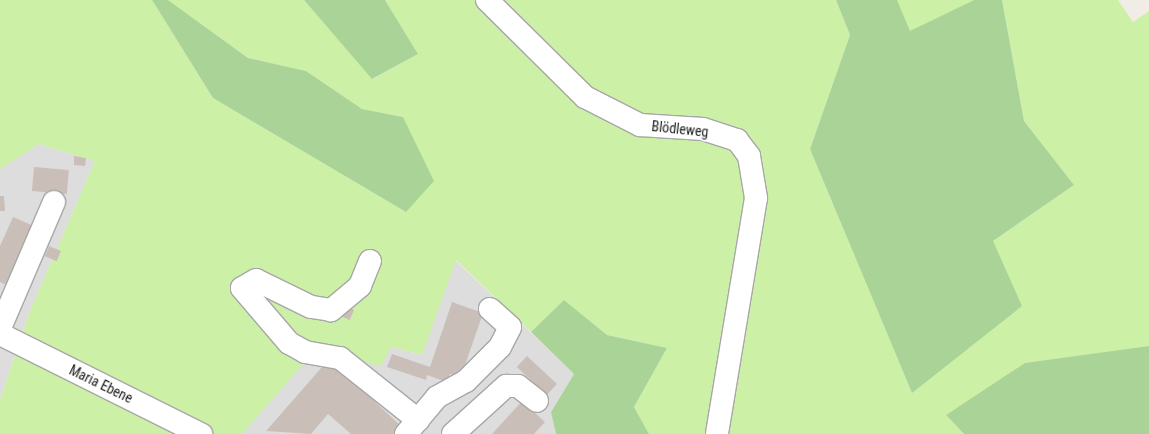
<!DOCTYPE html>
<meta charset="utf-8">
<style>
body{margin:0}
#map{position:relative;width:1149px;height:434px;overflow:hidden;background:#f1ede6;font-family:"Roboto Condensed",sans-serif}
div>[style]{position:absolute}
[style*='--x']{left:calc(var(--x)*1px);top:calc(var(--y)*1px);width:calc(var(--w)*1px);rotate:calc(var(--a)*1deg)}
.residential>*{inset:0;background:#dedddd}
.grass>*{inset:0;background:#cdf0a7}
.forest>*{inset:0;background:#aad497}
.building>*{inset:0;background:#cabfb8;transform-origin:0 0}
.roads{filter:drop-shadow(1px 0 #a7a7a7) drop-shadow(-1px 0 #a7a7a7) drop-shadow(0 1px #a7a7a7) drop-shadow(0 -1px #a7a7a7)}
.minor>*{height:22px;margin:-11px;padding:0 11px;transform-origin:11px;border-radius:11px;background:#fff}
span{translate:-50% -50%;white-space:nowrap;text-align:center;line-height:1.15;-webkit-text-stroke:4px #fff;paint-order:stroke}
.street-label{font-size:14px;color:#202020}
</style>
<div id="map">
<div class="residential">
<i style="clip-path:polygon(39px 144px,95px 161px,30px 311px,0 400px,0 169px)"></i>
<i style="clip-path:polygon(455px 260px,574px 374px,551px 412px,556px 434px,242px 434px,316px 349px,391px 347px,422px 355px)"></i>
</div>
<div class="grass">
<i style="clip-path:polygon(0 0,152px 0,213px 98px,406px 212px,403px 117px,362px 109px,306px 71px,248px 58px,168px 0,304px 0,373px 79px,418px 54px,385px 0,836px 0,850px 35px,810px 149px,912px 393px,993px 241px,1074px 185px,1024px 121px,1002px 0,1118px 0,1133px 22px,1149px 11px,1149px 346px,1025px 364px,946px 415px,964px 434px,649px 434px,634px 407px,667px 348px,607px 335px,564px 300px,531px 332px,456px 260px,422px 355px,391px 347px,381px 366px,316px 349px,242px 434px,0 434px,0 400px,30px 311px,95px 161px,39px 144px,0 169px)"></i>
<i style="clip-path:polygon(897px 0,974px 0,909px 32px)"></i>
</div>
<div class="forest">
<i style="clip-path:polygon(152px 0,168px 0,248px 58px,306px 71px,362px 109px,403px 117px,434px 181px,406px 212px,213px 98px)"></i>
<i style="clip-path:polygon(304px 0,385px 0,418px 54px,372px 79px)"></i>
<i style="clip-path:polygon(836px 0,897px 0,910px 31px,974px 0,1002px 0,1024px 121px,1074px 185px,993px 241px,1022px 306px,912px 393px,810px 149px,850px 35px)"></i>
<i style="clip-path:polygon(564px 300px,607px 335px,667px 348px,634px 407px,649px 434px,556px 434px,551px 412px,574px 374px,531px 332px)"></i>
<i style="clip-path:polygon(1149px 346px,1149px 434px,964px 434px,946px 415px,1025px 363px)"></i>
</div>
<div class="building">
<i style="clip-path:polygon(74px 156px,86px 158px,85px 166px,74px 165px)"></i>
<i style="left:34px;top:167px;width:35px;height:24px;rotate:5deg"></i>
<i style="clip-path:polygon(0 196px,4px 196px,5px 211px,0 211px)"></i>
<i style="clip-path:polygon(13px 217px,36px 227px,10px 287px,0 282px,0 246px)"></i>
<i style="left:49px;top:246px;width:13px;height:11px;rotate:23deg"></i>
<i style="clip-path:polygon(452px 302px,483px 313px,461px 377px,450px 374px,447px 382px,427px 375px,426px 380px,387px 367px,392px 354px,430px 367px)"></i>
<i style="left:345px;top:306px;width:10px;height:11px;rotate:24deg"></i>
<i style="left:527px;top:356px;width:41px;height:15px;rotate:43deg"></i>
<i style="clip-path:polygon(329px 359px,402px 427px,396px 434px,351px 434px,328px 414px,311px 434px,266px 431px)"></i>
<i style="clip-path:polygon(522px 401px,545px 422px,534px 434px,492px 434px)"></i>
</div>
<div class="roads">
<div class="minor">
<i style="--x:487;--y:0;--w:138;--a:44.7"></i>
<i style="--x:585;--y:97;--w:62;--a:27"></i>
<i style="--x:640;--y:125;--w:63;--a:3.6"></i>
<i style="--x:703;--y:129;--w:36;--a:18"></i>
<i style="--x:737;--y:140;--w:20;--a:53"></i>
<i style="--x:749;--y:156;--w:43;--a:80.5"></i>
<i style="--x:756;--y:198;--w:239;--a:99.4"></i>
<i style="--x:370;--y:261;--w:27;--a:112"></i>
<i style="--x:360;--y:286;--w:38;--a:140"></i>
<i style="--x:331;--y:310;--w:20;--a:-171"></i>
<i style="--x:311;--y:307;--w:61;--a:-153.9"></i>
<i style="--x:256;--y:280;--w:16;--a:150"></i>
<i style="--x:242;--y:288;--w:72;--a:49.5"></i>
<i style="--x:289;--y:343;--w:18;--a:29"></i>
<i style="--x:305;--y:352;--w:36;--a:10"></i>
<i style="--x:340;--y:358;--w:100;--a:38.5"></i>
<i style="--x:0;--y:328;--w:137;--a:-66.8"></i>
<i style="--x:0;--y:334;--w:225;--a:26.5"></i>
<i style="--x:406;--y:434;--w:48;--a:-50"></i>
<i style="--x:437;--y:397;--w:33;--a:-29"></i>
<i style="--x:466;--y:381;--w:48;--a:-45"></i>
<i style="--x:500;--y:347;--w:22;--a:-63"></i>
<i style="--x:510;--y:327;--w:27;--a:-138"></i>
<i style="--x:453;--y:434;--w:72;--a:-42.2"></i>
<i style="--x:506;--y:386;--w:12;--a:0"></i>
<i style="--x:518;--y:386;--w:24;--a:38"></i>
</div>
</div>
<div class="street-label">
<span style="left:680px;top:129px;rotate:6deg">Blödleweg</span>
<span style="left:101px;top:384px;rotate:26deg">Maria Ebene</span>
</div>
</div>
